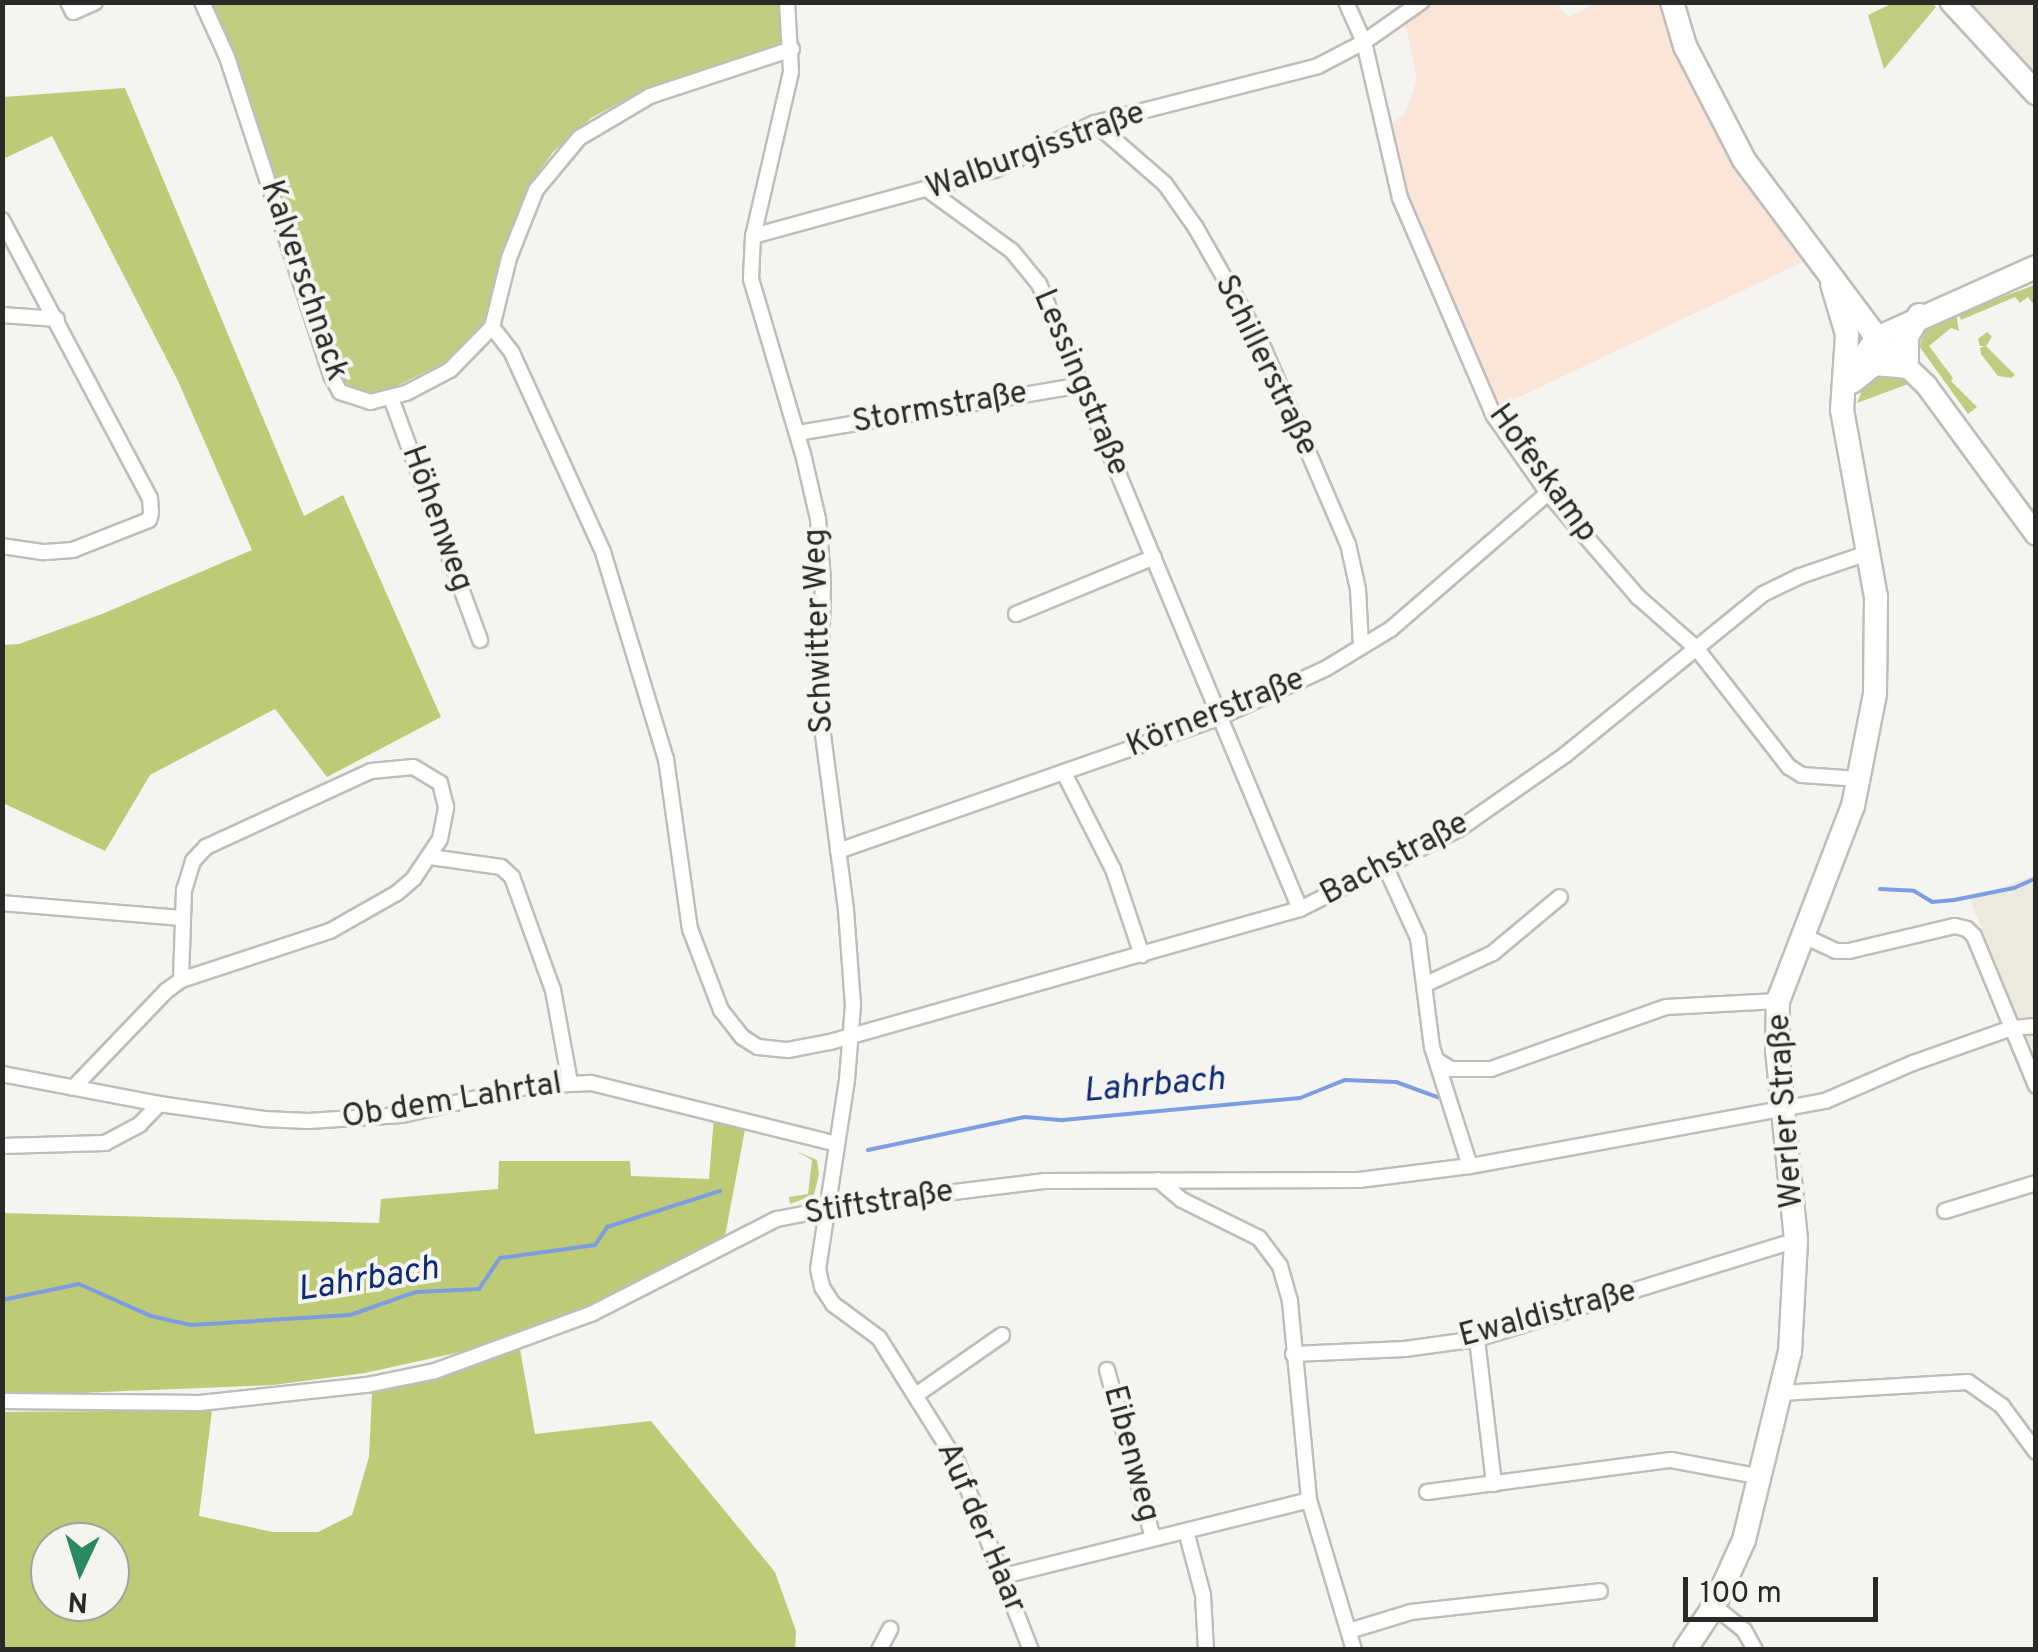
<!DOCTYPE html>
<meta charset="utf-8">
<style>
body{margin:0}
#map{position:relative;width:2038px;height:1652px;overflow:hidden;background:#f5f4f0;font-family:Overpass,sans-serif}
div>[style]{position:absolute}
[style*='--x']{left:calc(var(--x)*1px);top:calc(var(--y)*1px);width:calc(var(--w)*1px);rotate:calc(var(--a)*1deg)}
.built>*{inset:0;background:#eceade}
.education>*{inset:0;background:#fbe5d8}
.green>*{inset:0;background:#c2cc80}
.forest>*{inset:0;background:#bfca77}
.stream>*{height:4px;margin:-2px;padding:0 2px;transform-origin:2px;border-radius:2px;background:#7c9de1}
.roads{filter:drop-shadow(2px 0 #bebdb9) drop-shadow(-2px 0 #bebdb9) drop-shadow(0 2px #bebdb9) drop-shadow(0 -2px #bebdb9)}
.street>*{height:14px;margin:-7px;padding:0 7px;transform-origin:7px;border-radius:7px;background:#fff}
.secondary>*{height:20px;margin:-10px;padding:0 10px;transform-origin:10px;border-radius:10px;background:#fff}
.primary>*{height:22px;margin:-11px;padding:0 11px;transform-origin:11px;border-radius:11px;background:#fff}
span{translate:-50% -50%;white-space:nowrap;text-align:center;line-height:1.15;-webkit-text-stroke:8px #f5f4f0;paint-order:stroke}
.street-label{font-size:32px;color:#292927}
.water-label{font-size:35px;color:#0b2a77;font-style:italic}
.frame{position:absolute;inset:0;border:5px solid #292927;pointer-events:none}
.north{position:absolute;left:30px;top:1522px;width:100px;height:100px;box-sizing:border-box;background:#f5f4f0;border:2px solid #a3a3a0;border-radius:50%;rotate:184deg;font-size:28px;font-weight:700;line-height:40px;text-align:center;color:#292927}
.north::after{content:'';display:block;margin:auto;width:35px;height:45px;background:#298961;clip-path:polygon(50% 0,100% 100%,50% 72%,0 100%)}
.scale{position:absolute;left:1683px;top:1577px;width:195px;height:45px;box-sizing:border-box;border:5px solid #292927;border-top:0;padding-left:12px;font-size:30px;line-height:35px;white-space:nowrap;color:#292927;-webkit-text-stroke:8px #f5f4f0;paint-order:stroke}
</style>
<div id="map">
<div class="built">
<i style="clip-path:polygon(1967px 3px,2035px 3px,2035px 74px)"></i>
<i style="clip-path:polygon(2035px 875px,2035px 1062px,1970px 899px)"></i>
</div>
<div class="education">
<i style="clip-path:polygon(1427px 3px,1556px 3px,1568px 17px,1598px 3px,1666px 3px,1807px 260px,1496px 408px,1405px 194px,1389px 125px,1405px 114px,1417px 80px,1405px 21px)"></i>
</div>
<div class="green">
<i style="clip-path:polygon(1895px 2px,1931px 3px,1936px 7px,1884px 69px,1868px 15px)"></i>
<i style="clip-path:polygon(213px 3px,778px 3px,783px 44px,642px 91px,591px 118px,553px 152px,532px 181px,502px 250px,491px 306px,478px 333px,445px 362px,389px 390px,363px 396px,341px 379px)"></i>
<i style="clip-path:polygon(2035px 285px,2035px 306px,2028px 297px,2020px 303px,2015px 297px,1961px 320px,1958px 313px)"></i>
<i style="clip-path:polygon(1956px 314px,1959px 331px,1951px 328px,1929px 346px,1953px 378px,1951px 381px,1977px 407px,1968px 414px,1919px 346px,1927px 326px)"></i>
<i style="clip-path:polygon(1987px 332px,1992px 337px,1986px 346px,2015px 375px,2011px 378px,1998px 376px,1981px 354px,1980px 348px,1985px 346px,1980px 346px,1978px 339px)"></i>
<i style="clip-path:polygon(1890px 372px,1911px 383px,1857px 403px,1866px 381px,1873px 374px)"></i>
<i style="clip-path:polygon(796px 1151px,817px 1160px,819px 1174px,814px 1195px,790px 1204px,789px 1197px,808px 1194px,812px 1160px)"></i>
</div>
<div class="forest">
<i style="clip-path:polygon(125px 88px,304px 516px,343px 495px,441px 717px,327px 777px,275px 709px,150px 775px,105px 851px,3px 803px,3px 645px,19px 644px,102px 614px,252px 550px,178px 381px,52px 136px,3px 159px,3px 97px)"></i>
<i style="clip-path:polygon(714px 1115px,746px 1124px,723px 1247px,524px 1338px,365px 1373px,273px 1385px,3px 1396px,3px 1213px,379px 1223px,381px 1199px,498px 1189px,499px 1161px,630px 1161px,631px 1176px,709px 1179px)"></i>
<i style="clip-path:polygon(evenodd,520px 1349px,535px 1434px,651px 1421px,775px 1572px,796px 1631px,795px 1649px,3px 1649px,3px 1412px,212px 1410px,199px 1516px,273px 1532px,318px 1532px,352px 1515px,369px 1457px,372px 1393px,436px 1380px,520px 1349px,50px 1542px,110px 1542px,110px 1602px,50px 1602px,50px 1542px)"></i>
</div>
<div class="stream">
<i style="--x:1880;--y:889;--w:34;--a:3"></i>
<i style="--x:1914;--y:891;--w:21;--a:31"></i>
<i style="--x:1932;--y:902;--w:22;--a:-5"></i>
<i style="--x:1954;--y:900;--w:61;--a:-11.3"></i>
<i style="--x:2014;--y:888;--w:24;--a:-24"></i>
<i style="--x:868;--y:1150;--w:160;--a:-11.9"></i>
<i style="--x:1025;--y:1117;--w:38;--a:5"></i>
<i style="--x:1063;--y:1120;--w:238;--a:-5.3"></i>
<i style="--x:1300;--y:1098;--w:48;--a:-21.8"></i>
<i style="--x:1345;--y:1080;--w:51;--a:2.2"></i>
<i style="--x:1396;--y:1082;--w:50;--a:19.9"></i>
<i style="--x:2;--y:1300;--w:79;--a:-11.7"></i>
<i style="--x:79;--y:1284;--w:79;--a:24"></i>
<i style="--x:151;--y:1316;--w:41;--a:12.7"></i>
<i style="--x:191;--y:1325;--w:159;--a:-3.6"></i>
<i style="--x:350;--y:1315;--w:70;--a:-19.2"></i>
<i style="--x:416;--y:1292;--w:63;--a:-2.7"></i>
<i style="--x:479;--y:1289;--w:37;--a:-56"></i>
<i style="--x:500;--y:1258;--w:96;--a:-7.8"></i>
<i style="--x:595;--y:1245;--w:22;--a:-56"></i>
<i style="--x:607;--y:1227;--w:119;--a:-17.7"></i>
</div>
<div class="roads">
<div class="street">
<i style="--x:68;--y:2;--w:11;--a:63"></i>
<i style="--x:73;--y:12;--w:24;--a:-24"></i>
<i style="--x:202;--y:2;--w:60;--a:65.6"></i>
<i style="--x:227;--y:57;--w:335;--a:71.9"></i>
<i style="--x:331;--y:375;--w:19;--a:62"></i>
<i style="--x:340;--y:392;--w:32;--a:18"></i>
<i style="--x:370;--y:402;--w:37;--a:-14"></i>
<i style="--x:406;--y:393;--w:50;--a:-27.6"></i>
<i style="--x:450;--y:370;--w:60;--a:-45.7"></i>
<i style="--x:787;--y:2;--w:70;--a:86.7"></i>
<i style="--x:791;--y:72;--w:168;--a:103"></i>
<i style="--x:753;--y:236;--w:43;--a:92.7"></i>
<i style="--x:751;--y:279;--w:183;--a:73.5"></i>
<i style="--x:803;--y:454;--w:67;--a:77"></i>
<i style="--x:818;--y:519;--w:61;--a:85.3"></i>
<i style="--x:823;--y:580;--w:132;--a:91.3"></i>
<i style="--x:820;--y:712;--w:200;--a:82.5"></i>
<i style="--x:846;--y:910;--w:95;--a:85.8"></i>
<i style="--x:853;--y:1005;--w:75;--a:94.6"></i>
<i style="--x:847;--y:1080;--w:191;--a:98.7"></i>
<i style="--x:818;--y:1269;--w:18;--a:77"></i>
<i style="--x:822;--y:1287;--w:20;--a:57"></i>
<i style="--x:833;--y:1304;--w:57;--a:36.5"></i>
<i style="--x:879;--y:1338;--w:149;--a:57.9"></i>
<i style="--x:958;--y:1464;--w:200;--a:68.6"></i>
<i style="--x:1346;--y:2;--w:44;--a:65.8"></i>
<i style="--x:1364;--y:42;--w:160;--a:77"></i>
<i style="--x:1400;--y:198;--w:237;--a:66.7"></i>
<i style="--x:1494;--y:416;--w:94;--a:55"></i>
<i style="--x:1548;--y:493;--w:138;--a:49.1"></i>
<i style="--x:1638;--y:597;--w:79;--a:41.4"></i>
<i style="--x:1697;--y:649;--w:150;--a:52.1"></i>
<i style="--x:1789;--y:767;--w:15;--a:32"></i>
<i style="--x:1802;--y:775;--w:57;--a:4"></i>
<i style="--x:792;--y:49;--w:150;--a:161.7"></i>
<i style="--x:650;--y:96;--w:82;--a:149.4"></i>
<i style="--x:579;--y:138;--w:67;--a:129.6"></i>
<i style="--x:536;--y:190;--w:73;--a:111.7"></i>
<i style="--x:509;--y:258;--w:71;--a:103.8"></i>
<i style="--x:492;--y:327;--w:33;--a:52"></i>
<i style="--x:512;--y:353;--w:219;--a:65.4"></i>
<i style="--x:603;--y:552;--w:216;--a:73.1"></i>
<i style="--x:666;--y:759;--w:172;--a:82"></i>
<i style="--x:690;--y:929;--w:87;--a:69.1"></i>
<i style="--x:721;--y:1010;--w:34;--a:52"></i>
<i style="--x:742;--y:1037;--w:19;--a:32"></i>
<i style="--x:758;--y:1047;--w:30;--a:6"></i>
<i style="--x:788;--y:1050;--w:43;--a:-10.8"></i>
<i style="--x:830;--y:1042;--w:488;--a:-15.8"></i>
<i style="--x:1300;--y:909;--w:178;--a:-26.7"></i>
<i style="--x:1459;--y:829;--w:129;--a:-34.9"></i>
<i style="--x:1565;--y:755;--w:255;--a:-39.1"></i>
<i style="--x:1763;--y:594;--w:41;--a:-25.9"></i>
<i style="--x:1800;--y:576;--w:74;--a:-18.9"></i>
<i style="--x:1095;--y:123;--w:93;--a:41.1"></i>
<i style="--x:1165;--y:184;--w:54;--a:54.8"></i>
<i style="--x:1196;--y:228;--w:129;--a:60.3"></i>
<i style="--x:1260;--y:340;--w:222;--a:66.7"></i>
<i style="--x:1348;--y:544;--w:46;--a:77.5"></i>
<i style="--x:1358;--y:589;--w:58;--a:87"></i>
<i style="--x:931;--y:192;--w:100;--a:36.1"></i>
<i style="--x:1012;--y:251;--w:43;--a:50.7"></i>
<i style="--x:1039;--y:284;--w:677;--a:67.33"></i>
<i style="--x:2;--y:220;--w:315;--a:62"></i>
<i style="--x:150;--y:498;--w:15;--a:86"></i>
<i style="--x:151;--y:513;--w:7;--a:106"></i>
<i style="--x:149;--y:520;--w:82;--a:158.5"></i>
<i style="--x:73;--y:550;--w:31;--a:176"></i>
<i style="--x:42;--y:552;--w:40;--a:-171.5"></i>
<i style="--x:753;--y:236;--w:251;--a:-15.3"></i>
<i style="--x:995;--y:170;--w:110;--a:-25.2"></i>
<i style="--x:1095;--y:123;--w:230;--a:-14.3"></i>
<i style="--x:1318;--y:66;--w:52;--a:-27.6"></i>
<i style="--x:1364;--y:42;--w:70;--a:-35.1"></i>
<i style="--x:2;--y:315;--w:55;--a:4.2"></i>
<i style="--x:391;--y:398;--w:258;--a:69.8"></i>
<i style="--x:798;--y:433;--w:288;--a:-9.6"></i>
<i style="--x:1016;--y:614;--w:149;--a:-22.4"></i>
<i style="--x:1064;--y:773;--w:108;--a:63"></i>
<i style="--x:1113;--y:869;--w:91;--a:71.4"></i>
<i style="--x:838;--y:851;--w:405;--a:-19.3"></i>
<i style="--x:1220;--y:717;--w:115;--a:-24.6"></i>
<i style="--x:1325;--y:669;--w:77;--a:-31.2"></i>
<i style="--x:1391;--y:629;--w:208;--a:-40.9"></i>
<i style="--x:430;--y:857;--w:72;--a:8"></i>
<i style="--x:501;--y:867;--w:15;--a:42"></i>
<i style="--x:512;--y:877;--w:120;--a:70.1"></i>
<i style="--x:553;--y:990;--w:95;--a:79.6"></i>
<i style="--x:1386;--y:868;--w:77;--a:65.4"></i>
<i style="--x:1418;--y:938;--w:110;--a:82.7"></i>
<i style="--x:1432;--y:1047;--w:125;--a:72.3"></i>
<i style="--x:2;--y:903;--w:179;--a:4.8"></i>
<i style="--x:1802;--y:935;--w:38;--a:25"></i>
<i style="--x:1836;--y:951;--w:13;--a:0"></i>
<i style="--x:1849;--y:951;--w:109;--a:-13.3"></i>
<i style="--x:1955;--y:926;--w:12;--a:14"></i>
<i style="--x:1967;--y:929;--w:10;--a:45"></i>
<i style="--x:1974;--y:936;--w:162;--a:67.5"></i>
<i style="--x:1424;--y:985;--w:76;--a:-24.9"></i>
<i style="--x:1493;--y:953;--w:87;--a:-39.9"></i>
<i style="--x:1438;--y:1061;--w:15;--a:32"></i>
<i style="--x:1451;--y:1069;--w:40;--a:0"></i>
<i style="--x:1491;--y:1069;--w:186;--a:-19.5"></i>
<i style="--x:1666;--y:1007;--w:112;--a:-3.1"></i>
<i style="--x:2;--y:1074;--w:160;--a:10.8"></i>
<i style="--x:159;--y:1104;--w:106;--a:8.1"></i>
<i style="--x:264;--y:1119;--w:44;--a:2.6"></i>
<i style="--x:308;--y:1121;--w:94;--a:-3.7"></i>
<i style="--x:402;--y:1115;--w:132;--a:-12.7"></i>
<i style="--x:531;--y:1086;--w:60;--a:-2.9"></i>
<i style="--x:591;--y:1083;--w:253;--a:13.9"></i>
<i style="--x:73;--y:1088;--w:134;--a:-46.2"></i>
<i style="--x:166;--y:991;--w:19;--a:-36"></i>
<i style="--x:181;--y:980;--w:157;--a:-18.2"></i>
<i style="--x:330;--y:931;--w:77;--a:-29.6"></i>
<i style="--x:397;--y:893;--w:23;--a:-41"></i>
<i style="--x:414;--y:878;--w:47;--a:-56.3"></i>
<i style="--x:440;--y:839;--w:33;--a:-79"></i>
<i style="--x:446;--y:807;--w:25;--a:-104"></i>
<i style="--x:440;--y:783;--w:31;--a:-149"></i>
<i style="--x:413;--y:767;--w:42;--a:174.6"></i>
<i style="--x:371;--y:771;--w:182;--a:155.3"></i>
<i style="--x:206;--y:847;--w:19;--a:133"></i>
<i style="--x:193;--y:861;--w:30;--a:107"></i>
<i style="--x:184;--y:890;--w:90;--a:91.9"></i>
<i style="--x:2;--y:1146;--w:103;--a:-1.7"></i>
<i style="--x:105;--y:1143;--w:40;--a:-28"></i>
<i style="--x:140;--y:1124;--w:28;--a:-46"></i>
<i style="--x:1158;--y:1180;--w:31;--a:40"></i>
<i style="--x:1182;--y:1200;--w:86;--a:26.3"></i>
<i style="--x:1259;--y:1238;--w:35;--a:53"></i>
<i style="--x:1280;--y:1266;--w:37;--a:74"></i>
<i style="--x:1290;--y:1302;--w:199;--a:84.5"></i>
<i style="--x:1309;--y:1500;--w:157;--a:73.3"></i>
<i style="--x:1945;--y:1211;--w:95;--a:-17.1"></i>
<i style="--x:1477;--y:1339;--w:146;--a:83.3"></i>
<i style="--x:1293;--y:1354;--w:112;--a:-2.6"></i>
<i style="--x:1405;--y:1349;--w:73;--a:-7.9"></i>
<i style="--x:1477;--y:1339;--w:334;--a:-17.2"></i>
<i style="--x:1107;--y:1370;--w:174;--a:74.7"></i>
<i style="--x:1781;--y:1393;--w:187;--a:-3.4"></i>
<i style="--x:1968;--y:1382;--w:42;--a:35.2"></i>
<i style="--x:2002;--y:1406;--w:57;--a:53.5"></i>
<i style="--x:916;--y:1395;--w:105;--a:-34.9"></i>
<i style="--x:2;--y:1401;--w:198;--a:0.6"></i>
<i style="--x:200;--y:1403;--w:168;--a:-6.2"></i>
<i style="--x:367;--y:1385;--w:69;--a:-11.6"></i>
<i style="--x:435;--y:1371;--w:166;--a:-20.1"></i>
<i style="--x:591;--y:1314;--w:209;--a:-27.1"></i>
<i style="--x:777;--y:1219;--w:79;--a:-10.9"></i>
<i style="--x:855;--y:1204;--w:190;--a:-6.9"></i>
<i style="--x:1044;--y:1181;--w:315;--a:-0.2"></i>
<i style="--x:1359;--y:1180;--w:112;--a:-7.2"></i>
<i style="--x:1470;--y:1166;--w:361;--a:-10.4"></i>
<i style="--x:1825;--y:1101;--w:96;--a:-23.4"></i>
<i style="--x:1913;--y:1063;--w:105;--a:-19.5"></i>
<i style="--x:2012;--y:1028;--w:24;--a:-5"></i>
<i style="--x:1427;--y:1492;--w:246;--a:-7.5"></i>
<i style="--x:1671;--y:1460;--w:93;--a:10.6"></i>
<i style="--x:1186;--y:1531;--w:66;--a:75.1"></i>
<i style="--x:1203;--y:1595;--w:55;--a:86.9"></i>
<i style="--x:1003;--y:1576;--w:315;--a:-13.9"></i>
<i style="--x:1714;--y:1606;--w:38;--a:39"></i>
<i style="--x:1744;--y:1630;--w:23;--a:61"></i>
<i style="--x:1349;--y:1631;--w:65;--a:-17"></i>
<i style="--x:1411;--y:1612;--w:190;--a:-6.3"></i>
<i style="--x:879;--y:1650;--w:24;--a:-62"></i>
</div>
<div class="secondary">
<i style="--x:1877;--y:338;--w:68;--a:43.8"></i>
<i style="--x:1926;--y:385;--w:186;--a:53.7"></i>
</div>
<div class="primary">
<i style="--x:1672;--y:2;--w:46;--a:73.5"></i>
<i style="--x:1685;--y:46;--w:128;--a:62.6"></i>
<i style="--x:1744;--y:160;--w:222;--a:53.2"></i>
<i style="--x:1952;--y:2;--w:124;--a:47.3"></i>
<i style="--x:1848;--y:379;--w:50;--a:-54.7"></i>
<i style="--x:1877;--y:338;--w:174;--a:-24.1"></i>
<i style="--x:1852;--y:382;--w:28;--a:-39"></i>
<i style="--x:1874;--y:364;--w:33;--a:5"></i>
<i style="--x:1907;--y:367;--w:30;--a:-90"></i>
<i style="--x:1907;--y:337;--w:25;--a:-61"></i>
<i style="--x:1685;--y:1650;--w:53;--a:-56.6"></i>
<i style="--x:1714;--y:1606;--w:72;--a:-65.6"></i>
<i style="--x:1744;--y:1540;--w:194;--a:-76.3"></i>
<i style="--x:1790;--y:1352;--w:112;--a:-86.9"></i>
<i style="--x:1796;--y:1240;--w:192;--a:-95.7"></i>
<i style="--x:1777;--y:1049;--w:48;--a:-88.8"></i>
<i style="--x:1778;--y:1001;--w:209;--a:-69"></i>
<i style="--x:1853;--y:806;--w:114;--a:-78.9"></i>
<i style="--x:1875;--y:694;--w:97;--a:-89.4"></i>
<i style="--x:1876;--y:597;--w:190;--a:-100.3"></i>
<i style="--x:1842;--y:410;--w:76;--a:-86.2"></i>
<i style="--x:1847;--y:334;--w:52;--a:-106.7"></i>
</div>
</div>
<div class="street-label">
<span style="left:1036px;top:152px;rotate:-20deg">Walburgisstraße</span>
<span style="left:303px;top:281px;rotate:71deg">Kalverschnack</span>
<span style="left:1265px;top:366px;rotate:64deg">Schillerstraße</span>
<span style="left:1080px;top:383px;rotate:67deg">Lessingstraße</span>
<span style="left:940px;top:409px;rotate:-10deg">Stormstraße</span>
<span style="left:1542px;top:474px;rotate:54deg">Hofeskamp</span>
<span style="left:436px;top:519px;rotate:70deg">Höhenweg</span>
<span style="left:820px;top:631px;rotate:-92deg">Schwitter Weg</span>
<span style="left:1216px;top:714px;rotate:-22deg">Körnerstraße</span>
<span style="left:1395px;top:860px;rotate:-28deg">Bachstraße</span>
<span style="left:452px;top:1102px;rotate:-9deg">Ob dem Lahrtal</span>
<span style="left:1787px;top:1111px;rotate:-94deg">Werler Straße</span>
<span style="left:879px;top:1204px;rotate:-9deg">Stiftstraße</span>
<span style="left:1548px;top:1315px;rotate:-15deg">Ewaldistraße</span>
<span style="left:1130px;top:1454px;rotate:75deg">Eibenweg</span>
<span style="left:980px;top:1528px;rotate:67deg">Auf der Haar</span>
</div>
<div class="water-label">
<span style="left:1154px;top:1086px;rotate:-5deg">Lahrbach</span>
<span style="left:368px;top:1280px;rotate:-9deg">Lahrbach</span>
</div>
<div class="frame"></div>
<div class="north">N</div>
<div class="scale">100 m</div>
</div>
